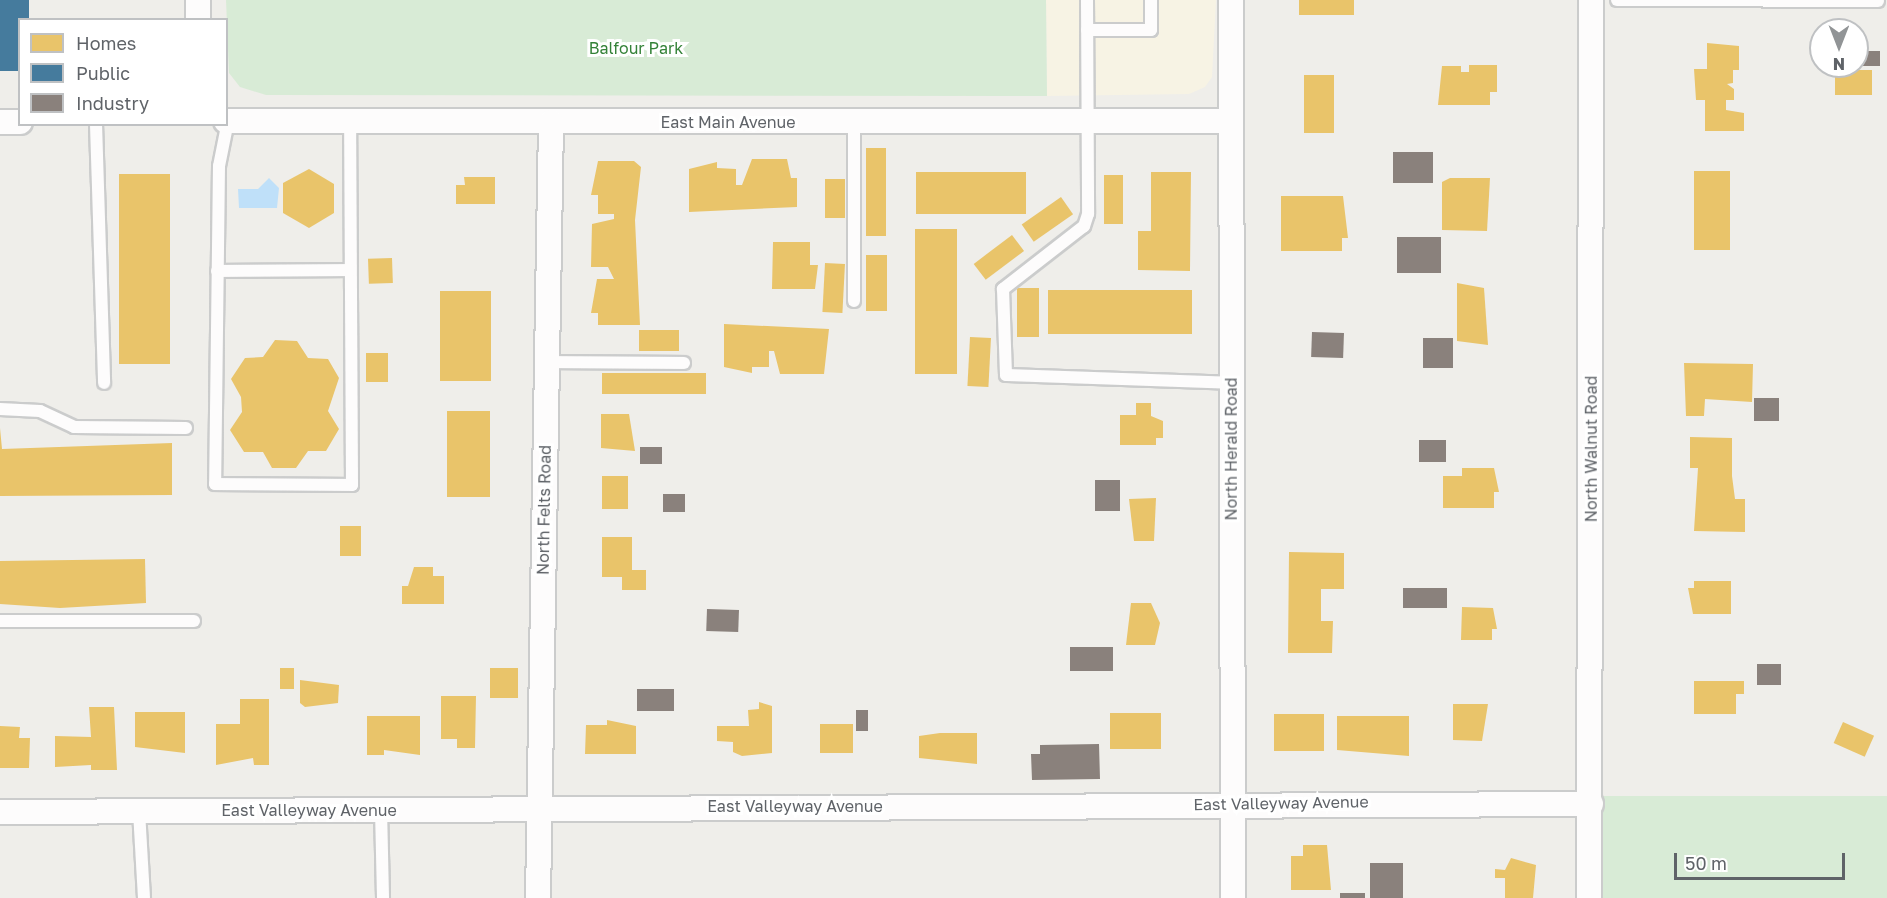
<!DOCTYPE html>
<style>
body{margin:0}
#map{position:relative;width:1887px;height:898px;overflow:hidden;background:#efeeea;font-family:"Golos Text",sans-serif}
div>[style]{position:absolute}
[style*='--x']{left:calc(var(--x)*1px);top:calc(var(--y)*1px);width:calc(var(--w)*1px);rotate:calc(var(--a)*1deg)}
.commercial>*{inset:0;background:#f7f3e4}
.green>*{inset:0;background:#d8ebd6;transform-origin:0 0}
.water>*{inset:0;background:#bfe0f9}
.homes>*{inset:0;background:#e9c46a;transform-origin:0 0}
.public>*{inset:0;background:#457b9d}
.industry>*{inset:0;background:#8a817c;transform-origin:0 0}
.roads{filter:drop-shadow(2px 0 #cbcccc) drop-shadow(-2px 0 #cbcccc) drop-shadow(0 2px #cbcccc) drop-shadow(0 -2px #cbcccc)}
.service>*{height:12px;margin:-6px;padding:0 6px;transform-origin:6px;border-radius:6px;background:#fdfcfc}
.minor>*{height:24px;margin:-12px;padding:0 12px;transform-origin:12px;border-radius:12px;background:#fdfcfc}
span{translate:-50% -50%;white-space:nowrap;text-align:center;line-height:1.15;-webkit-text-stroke:6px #fff;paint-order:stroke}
.park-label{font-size:16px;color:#348238}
.street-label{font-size:16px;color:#5f6368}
.legend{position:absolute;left:18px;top:18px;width:210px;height:108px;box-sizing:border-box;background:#fff;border:2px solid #bfc1c3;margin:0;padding:8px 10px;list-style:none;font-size:18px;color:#5f6368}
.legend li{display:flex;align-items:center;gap:12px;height:30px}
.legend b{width:30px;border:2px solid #bfc1c3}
.north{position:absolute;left:1809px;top:18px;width:60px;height:60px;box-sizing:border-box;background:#fff;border:2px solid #bfc1c3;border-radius:50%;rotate:180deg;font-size:16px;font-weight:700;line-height:24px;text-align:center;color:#5f6368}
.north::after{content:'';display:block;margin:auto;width:21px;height:27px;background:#919496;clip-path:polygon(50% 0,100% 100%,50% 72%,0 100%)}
.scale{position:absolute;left:1674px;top:853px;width:171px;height:27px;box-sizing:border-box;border:3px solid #5f6368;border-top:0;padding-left:8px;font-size:18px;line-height:21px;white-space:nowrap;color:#5f6368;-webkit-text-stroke:4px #fff;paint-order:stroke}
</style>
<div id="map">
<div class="commercial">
<i style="clip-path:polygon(1046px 0,1216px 0,1212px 77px,1205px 87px,1189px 94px,1047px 96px)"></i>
</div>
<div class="green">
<i style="clip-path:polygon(226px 0,1046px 0,1047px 96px,266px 95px,240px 87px,229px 73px)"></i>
<i style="left:1887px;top:796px;width:102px;height:284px;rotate:90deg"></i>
</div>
<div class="water">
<i style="clip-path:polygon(269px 178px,279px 188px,277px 208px,239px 208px,238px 189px,258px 189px)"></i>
</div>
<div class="homes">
<i style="left:1299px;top:0;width:55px;height:15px"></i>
<i style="clip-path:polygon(1707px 43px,1739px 46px,1739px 70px,1733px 70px,1733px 83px,1727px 84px,1734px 89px,1734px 100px,1726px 100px,1726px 110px,1744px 113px,1744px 131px,1705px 131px,1705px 100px,1696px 100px,1694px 69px,1707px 69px)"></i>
<i style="clip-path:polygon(1469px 65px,1497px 65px,1497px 92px,1490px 92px,1490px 105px,1438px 105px,1442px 66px,1461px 66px,1461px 72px,1469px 72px)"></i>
<i style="left:1835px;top:70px;width:37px;height:25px"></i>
<i style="left:1304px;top:75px;width:30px;height:58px"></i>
<i style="left:866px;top:148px;width:20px;height:88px"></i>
<i style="clip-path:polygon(752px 159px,787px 159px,791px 178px,797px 178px,797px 207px,689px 212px,689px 169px,717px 162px,717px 168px,736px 169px,736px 185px,742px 185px)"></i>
<i style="clip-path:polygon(598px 161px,634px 161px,641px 167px,635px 220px,640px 325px,598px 325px,598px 313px,591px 313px,597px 279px,614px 279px,608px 267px,591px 267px,592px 224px,614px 219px,614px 214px,598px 214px,598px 195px,591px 195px)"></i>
<i style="clip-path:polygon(309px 169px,334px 184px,334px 213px,309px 228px,283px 213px,283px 183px)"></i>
<i style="left:1694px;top:171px;width:36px;height:79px"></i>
<i style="left:916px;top:172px;width:110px;height:42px"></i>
<i style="clip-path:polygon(1151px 172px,1191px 172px,1190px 271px,1138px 270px,1138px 231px,1151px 231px)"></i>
<i style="left:119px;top:174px;width:51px;height:190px"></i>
<i style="left:1104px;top:175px;width:19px;height:49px"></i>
<i style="clip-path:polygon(464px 177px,495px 177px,495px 204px,456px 204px,456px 185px,465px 185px)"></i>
<i style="clip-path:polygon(1450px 178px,1490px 178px,1487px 231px,1442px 230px,1442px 182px)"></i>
<i style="left:825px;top:179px;width:20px;height:39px"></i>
<i style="clip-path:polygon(1281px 196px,1343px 196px,1348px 238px,1342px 238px,1342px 251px,1281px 251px)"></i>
<i style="left:1061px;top:197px;width:21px;height:48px;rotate:55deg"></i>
<i style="left:915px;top:229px;width:42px;height:145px"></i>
<i style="left:1012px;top:235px;width:20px;height:48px;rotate:53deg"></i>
<i style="clip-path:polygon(773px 242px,810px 242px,810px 265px,818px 265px,815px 289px,772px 289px)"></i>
<i style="left:866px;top:255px;width:21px;height:56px"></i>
<i style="left:392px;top:258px;width:25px;height:24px;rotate:88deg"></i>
<i style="left:825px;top:263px;width:20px;height:49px;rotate:3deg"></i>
<i style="clip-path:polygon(1457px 283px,1484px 288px,1488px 345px,1457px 341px)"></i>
<i style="left:1017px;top:288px;width:22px;height:49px"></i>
<i style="left:1192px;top:290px;width:44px;height:144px;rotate:90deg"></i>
<i style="left:440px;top:291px;width:51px;height:90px"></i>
<i style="clip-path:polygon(724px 324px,829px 329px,824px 374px,780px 374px,774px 351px,769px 351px,769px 367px,752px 367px,752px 373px,724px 367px)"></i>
<i style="left:639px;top:330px;width:40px;height:21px"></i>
<i style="left:970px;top:337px;width:21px;height:49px;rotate:3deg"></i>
<i style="clip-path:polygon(275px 340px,297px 341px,308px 358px,328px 359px,339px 378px,328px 411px,339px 429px,326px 451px,308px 451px,296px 468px,272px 468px,263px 452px,244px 452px,230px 430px,242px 412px,241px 397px,231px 379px,245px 358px,263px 357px)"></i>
<i style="left:366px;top:353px;width:22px;height:29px"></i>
<i style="clip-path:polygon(1684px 363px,1753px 364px,1752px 402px,1705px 399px,1704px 416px,1686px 416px)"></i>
<i style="left:602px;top:373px;width:104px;height:21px"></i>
<i style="clip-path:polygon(1136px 403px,1151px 403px,1151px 416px,1163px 421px,1163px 438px,1156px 438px,1156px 445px,1120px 445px,1120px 415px,1136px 415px)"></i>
<i style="left:447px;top:411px;width:43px;height:86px"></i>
<i style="clip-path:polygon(601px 414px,629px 414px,635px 451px,601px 448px)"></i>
<i style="clip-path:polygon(0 428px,2px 449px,172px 443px,172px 495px,0 496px)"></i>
<i style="clip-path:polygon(1690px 437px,1732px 438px,1732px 476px,1735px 499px,1745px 499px,1745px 532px,1694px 531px,1698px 468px,1690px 468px)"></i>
<i style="clip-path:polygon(1462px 468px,1494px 468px,1499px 492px,1494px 492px,1494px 508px,1443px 508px,1443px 476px,1462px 476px)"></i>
<i style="left:602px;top:476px;width:26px;height:33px"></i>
<i style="clip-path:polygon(1156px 498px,1154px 541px,1134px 541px,1129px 499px)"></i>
<i style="left:361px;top:526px;width:30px;height:21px;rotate:90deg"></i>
<i style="clip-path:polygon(602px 537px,632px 537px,632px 570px,646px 570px,646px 590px,622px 590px,622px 577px,602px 577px)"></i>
<i style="clip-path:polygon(1289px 552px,1344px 553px,1344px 589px,1321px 589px,1321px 621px,1333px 621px,1332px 653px,1288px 653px)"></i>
<i style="clip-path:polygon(145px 559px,146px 603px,60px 608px,0 604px,0 561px)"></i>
<i style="clip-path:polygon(414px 567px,433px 567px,433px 576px,444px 576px,444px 604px,402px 604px,402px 586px,408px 586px)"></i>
<i style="clip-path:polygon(1694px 581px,1731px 581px,1731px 614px,1693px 614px,1688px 588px,1694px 588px)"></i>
<i style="clip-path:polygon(1131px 603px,1151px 603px,1160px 623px,1155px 645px,1126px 645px)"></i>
<i style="clip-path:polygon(1462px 607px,1493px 608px,1497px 629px,1492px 629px,1492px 640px,1461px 640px)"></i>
<i style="left:280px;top:668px;width:14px;height:21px"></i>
<i style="left:490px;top:668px;width:28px;height:30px"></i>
<i style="clip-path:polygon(300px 680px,339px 685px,338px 703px,305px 707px,300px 703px)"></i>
<i style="clip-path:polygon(1694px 681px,1744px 681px,1744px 694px,1736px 694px,1736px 714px,1694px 714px)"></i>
<i style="clip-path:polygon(441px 696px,476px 696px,475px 748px,457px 748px,457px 739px,441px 739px)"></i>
<i style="clip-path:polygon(240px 699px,269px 699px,269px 765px,254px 765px,253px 758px,216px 765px,216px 724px,240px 724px)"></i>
<i style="clip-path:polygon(759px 702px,772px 706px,772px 753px,742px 756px,733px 752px,733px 742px,717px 741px,717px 726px,749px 726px,748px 710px,759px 709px)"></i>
<i style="clip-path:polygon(1453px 704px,1488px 704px,1482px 741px,1453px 740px)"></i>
<i style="clip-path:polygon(89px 707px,114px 707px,117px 770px,91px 770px,91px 765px,55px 767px,55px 736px,91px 737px)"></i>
<i style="clip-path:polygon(135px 712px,185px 712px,185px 753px,135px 747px)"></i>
<i style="left:1110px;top:713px;width:51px;height:36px"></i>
<i style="left:1274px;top:714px;width:50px;height:37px"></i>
<i style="clip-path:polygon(367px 716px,420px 716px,420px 755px,384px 750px,384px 755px,367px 755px)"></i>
<i style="clip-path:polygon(1337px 716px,1409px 716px,1409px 756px,1337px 750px)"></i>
<i style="clip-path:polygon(607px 720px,636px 726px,636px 754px,585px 754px,586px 725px,607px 725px)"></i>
<i style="left:1843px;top:722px;width:34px;height:23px;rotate:24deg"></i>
<i style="left:820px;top:724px;width:33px;height:29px"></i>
<i style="clip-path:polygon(0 726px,20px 727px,19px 738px,30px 738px,29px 768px,0 768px)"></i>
<i style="clip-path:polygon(940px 733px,977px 733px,977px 764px,919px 758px,919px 736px)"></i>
<i style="clip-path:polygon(1303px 845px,1327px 845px,1331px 890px,1291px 890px,1291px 856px,1303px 856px)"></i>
<i style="clip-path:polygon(1511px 858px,1536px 865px,1533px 898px,1505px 898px,1505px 878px,1495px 878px,1495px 869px,1505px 870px)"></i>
</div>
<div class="public">
<i style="clip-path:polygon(0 0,29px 0,29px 20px,20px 20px,20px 71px,0 71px)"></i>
</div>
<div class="industry">
<i style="left:1857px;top:51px;width:23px;height:15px"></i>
<i style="left:1393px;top:152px;width:40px;height:31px"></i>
<i style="left:1397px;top:237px;width:44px;height:36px"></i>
<i style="left:1312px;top:332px;width:32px;height:25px;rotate:2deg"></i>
<i style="left:1423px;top:338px;width:30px;height:30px"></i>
<i style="left:1754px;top:398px;width:25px;height:23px"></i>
<i style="left:1419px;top:440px;width:27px;height:22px"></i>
<i style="left:640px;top:447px;width:22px;height:17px"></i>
<i style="left:1095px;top:480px;width:25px;height:31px"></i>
<i style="left:663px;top:494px;width:22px;height:18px"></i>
<i style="left:1403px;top:588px;width:44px;height:20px"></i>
<i style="left:707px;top:609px;width:32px;height:22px;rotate:2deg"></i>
<i style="left:1070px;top:647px;width:43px;height:24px"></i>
<i style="left:1757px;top:664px;width:24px;height:21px"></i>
<i style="left:637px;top:689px;width:37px;height:22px"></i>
<i style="left:856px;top:710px;width:12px;height:21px"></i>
<i style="clip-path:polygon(1099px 744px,1100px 779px,1032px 780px,1031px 754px,1040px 754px,1040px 745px)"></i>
<i style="left:1370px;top:863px;width:33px;height:35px"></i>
<i style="left:1340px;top:893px;width:25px;height:5px"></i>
</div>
<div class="roads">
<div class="service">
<i style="--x:1087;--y:0;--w:214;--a:89.7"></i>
<i style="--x:1088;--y:214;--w:13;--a:108"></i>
<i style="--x:1084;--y:226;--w:103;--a:142.1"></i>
<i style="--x:1003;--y:289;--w:86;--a:88"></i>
<i style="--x:1006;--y:375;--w:225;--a:2"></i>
<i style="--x:1617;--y:0;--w:261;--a:0.2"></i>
<i style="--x:1087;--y:30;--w:64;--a:0"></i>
<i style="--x:1151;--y:30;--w:30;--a:-90"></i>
<i style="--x:228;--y:121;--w:46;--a:101.3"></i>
<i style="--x:219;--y:166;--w:318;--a:90.7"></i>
<i style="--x:215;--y:484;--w:137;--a:0.4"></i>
<i style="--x:352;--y:485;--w:364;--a:-90.3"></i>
<i style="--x:854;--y:121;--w:180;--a:90"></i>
<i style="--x:96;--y:124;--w:259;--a:88.2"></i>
<i style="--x:217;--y:271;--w:133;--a:-0.4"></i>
<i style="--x:547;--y:362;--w:137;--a:0.4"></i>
<i style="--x:0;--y:409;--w:40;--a:2.9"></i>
<i style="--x:40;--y:411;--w:38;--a:25"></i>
<i style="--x:74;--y:427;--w:112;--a:0.5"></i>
<i style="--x:0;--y:621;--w:194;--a:0"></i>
<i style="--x:381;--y:809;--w:89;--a:88.7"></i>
<i style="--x:139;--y:811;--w:87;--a:86.7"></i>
</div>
<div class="minor">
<i style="--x:1231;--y:0;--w:898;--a:89.87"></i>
<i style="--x:198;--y:20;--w:20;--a:-90"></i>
<i style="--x:226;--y:121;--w:1003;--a:0"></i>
<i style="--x:0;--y:122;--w:20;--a:0"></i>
<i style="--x:0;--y:812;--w:1591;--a:-0.29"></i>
<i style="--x:538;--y:898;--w:776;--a:-89.04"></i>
<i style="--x:1589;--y:898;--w:898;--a:-89.87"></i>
</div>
</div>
<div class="park-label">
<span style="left:636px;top:48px">Balfour Park</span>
</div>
<div class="street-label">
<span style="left:728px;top:122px">East Main Avenue</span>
<span style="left:1231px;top:449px;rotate:-90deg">North Herald Road</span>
<span style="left:1591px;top:449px;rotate:-90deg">North Walnut Road</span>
<span style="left:544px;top:510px;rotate:-89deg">North Felts Road</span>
<span style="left:1281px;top:803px;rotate:-1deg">East Valleyway Avenue</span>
<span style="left:795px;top:806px">East Valleyway Avenue</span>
<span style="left:309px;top:810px">East Valleyway Avenue</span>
</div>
<ul class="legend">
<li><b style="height:16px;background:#e9c46a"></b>Homes</li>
<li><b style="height:16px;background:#457b9d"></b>Public</li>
<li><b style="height:16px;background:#8a817c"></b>Industry</li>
</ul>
<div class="north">N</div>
<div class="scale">50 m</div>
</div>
